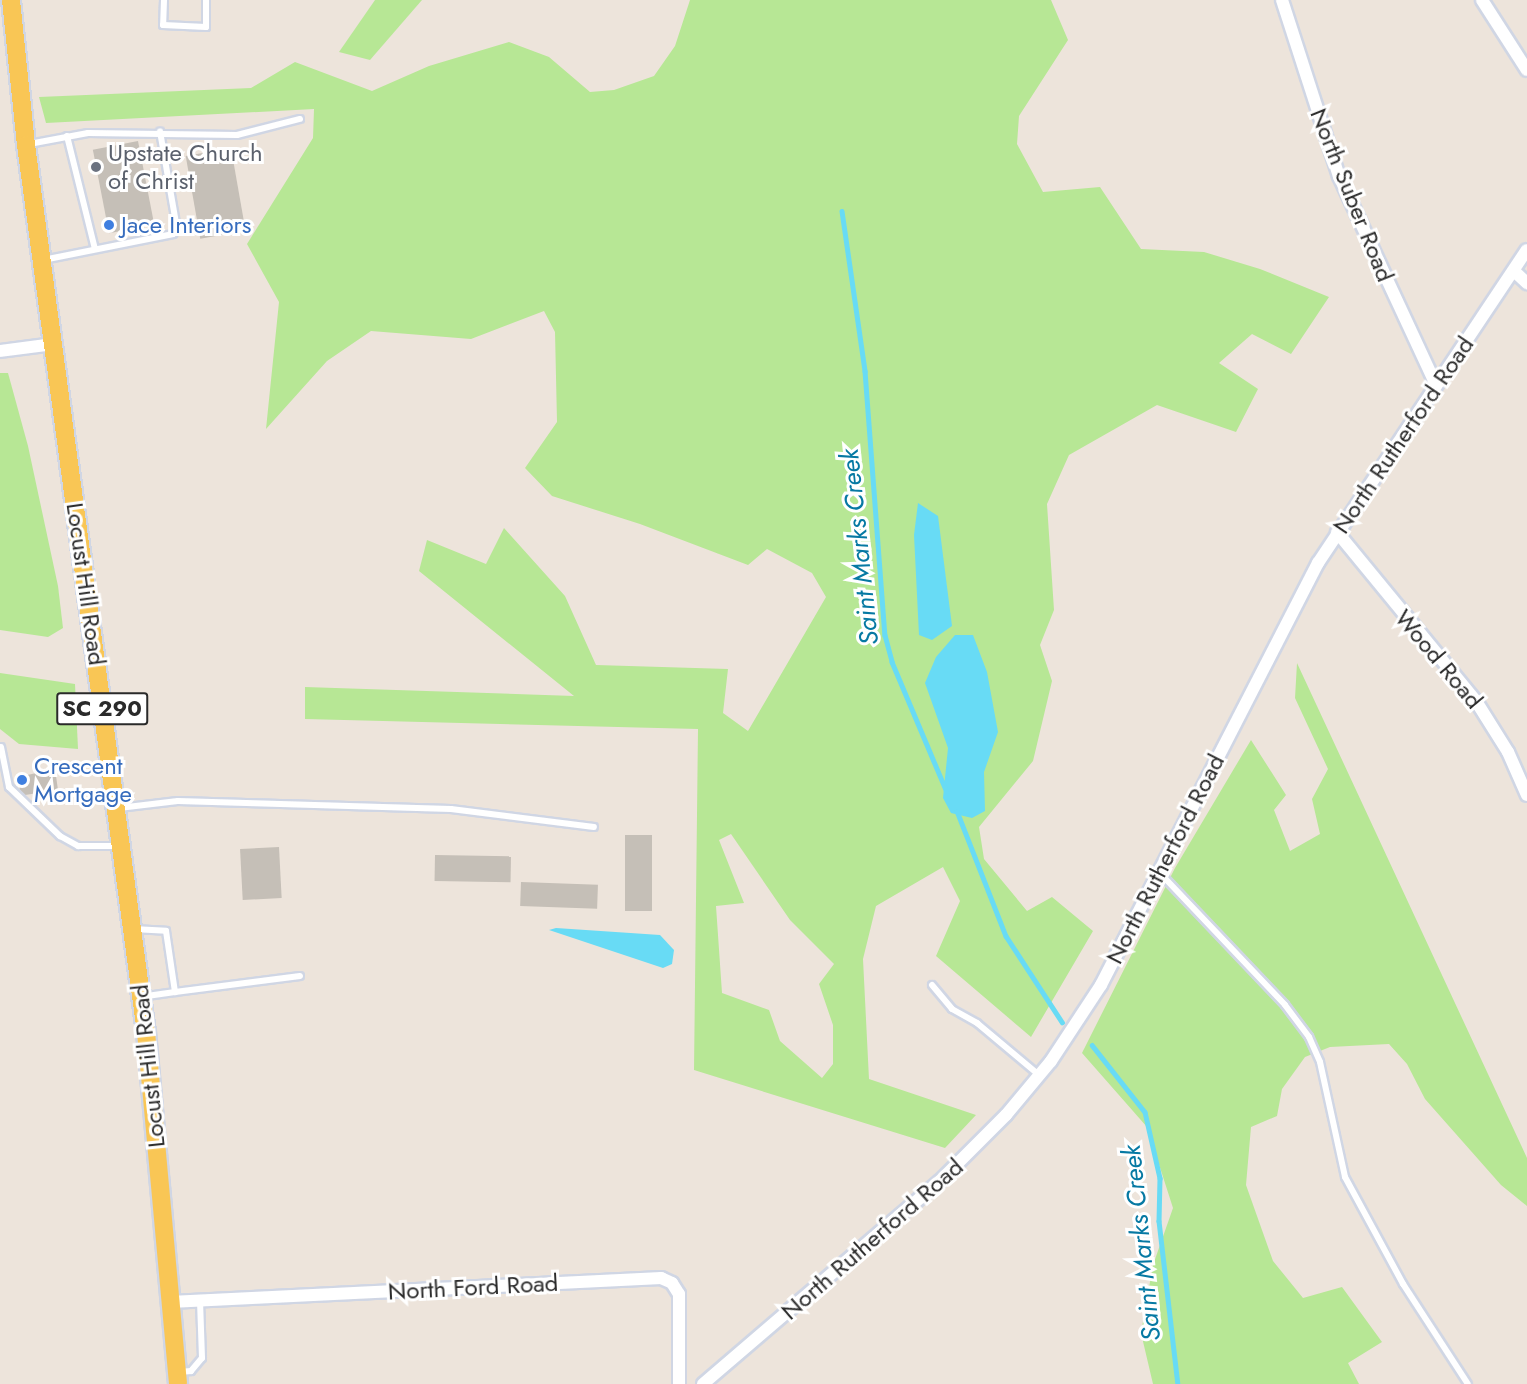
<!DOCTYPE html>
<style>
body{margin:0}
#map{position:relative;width:1527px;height:1384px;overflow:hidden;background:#ede4db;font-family:Jost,sans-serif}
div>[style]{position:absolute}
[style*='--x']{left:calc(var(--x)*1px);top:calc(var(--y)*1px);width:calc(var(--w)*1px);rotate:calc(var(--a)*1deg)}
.green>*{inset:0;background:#b7e795}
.water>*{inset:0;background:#68dbf5}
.stream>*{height:4.5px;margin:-2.25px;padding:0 2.25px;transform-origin:2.25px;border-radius:2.25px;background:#68dbf5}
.building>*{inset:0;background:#c5bfb7;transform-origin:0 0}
.roads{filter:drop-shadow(2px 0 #d0d6e4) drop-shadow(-2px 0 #d0d6e4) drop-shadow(0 2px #d0d6e4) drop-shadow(0 -2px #d0d6e4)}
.service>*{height:6px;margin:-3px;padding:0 3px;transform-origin:3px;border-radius:3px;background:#fff}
.minor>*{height:12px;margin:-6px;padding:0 6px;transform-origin:6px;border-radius:6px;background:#fff}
.primary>*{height:18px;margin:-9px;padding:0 9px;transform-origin:9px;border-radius:9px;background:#f9c655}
.dots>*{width:16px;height:16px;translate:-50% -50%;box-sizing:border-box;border:3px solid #fff;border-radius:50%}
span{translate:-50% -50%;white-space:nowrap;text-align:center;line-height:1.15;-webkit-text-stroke:6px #fff;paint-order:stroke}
.shield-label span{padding:2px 4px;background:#fff;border:2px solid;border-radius:4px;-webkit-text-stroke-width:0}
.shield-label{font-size:22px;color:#2a2a2a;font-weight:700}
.worship-label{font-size:24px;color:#5b616d}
.left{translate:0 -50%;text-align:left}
.street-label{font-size:24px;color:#2a2a2a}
.shop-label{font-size:24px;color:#366cbe}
.water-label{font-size:26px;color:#0679a3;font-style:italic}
</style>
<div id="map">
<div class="green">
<i style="clip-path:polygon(375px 0,422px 0,370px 60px,339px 52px)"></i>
<i style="clip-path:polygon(evenodd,690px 0,1051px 0,1068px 40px,1019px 116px,1017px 144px,1043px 192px,1100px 187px,1141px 249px,1204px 252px,1260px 269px,1329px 297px,1291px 354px,1252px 334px,1219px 363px,1258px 389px,1236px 432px,1157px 405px,1069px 455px,1047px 504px,1054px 610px,1040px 645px,1052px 681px,1033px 761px,979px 827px,984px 859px,1027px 911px,1052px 897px,1093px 931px,1031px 1037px,936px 956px,960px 901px,943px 867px,876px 906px,863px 959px,869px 1079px,976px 1115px,945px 1148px,694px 1070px,698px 729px,305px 719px,305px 687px,574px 696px,419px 571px,427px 540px,486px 564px,504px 528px,565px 596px,596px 665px,728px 669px,723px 713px,748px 731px,826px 597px,812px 573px,767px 549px,748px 565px,640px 524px,552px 496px,525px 468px,557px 422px,555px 332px,544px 311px,471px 339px,371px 331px,327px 361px,266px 429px,279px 302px,247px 244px,313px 138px,314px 109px,46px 123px,39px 97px,251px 88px,295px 62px,372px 91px,429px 66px,509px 42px,549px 57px,590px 92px,614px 90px,654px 76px,675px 46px,690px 0,731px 834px,790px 920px,834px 964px,819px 984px,833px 1025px,833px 1064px,822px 1078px,780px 1041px,769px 1010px,722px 993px,716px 906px,744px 903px,719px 840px,731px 834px)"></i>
<i style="clip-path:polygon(0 373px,8px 373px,28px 446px,58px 586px,63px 628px,48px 637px,0 630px)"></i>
<i style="clip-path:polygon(1297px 663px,1527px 1158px,1527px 1206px,1501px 1185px,1425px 1099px,1407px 1064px,1389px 1044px,1330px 1047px,1305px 1057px,1282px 1089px,1277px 1116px,1251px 1127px,1246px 1185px,1273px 1261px,1303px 1298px,1342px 1287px,1382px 1342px,1348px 1363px,1359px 1384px,1153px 1384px,1141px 1333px,1153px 1265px,1173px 1208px,1147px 1127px,1082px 1053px,1175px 868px,1251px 740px,1286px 795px,1274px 810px,1290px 851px,1320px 834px,1312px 799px,1328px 769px,1295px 698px)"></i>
<i style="clip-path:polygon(0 673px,75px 684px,78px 749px,19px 744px,0 729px)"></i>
</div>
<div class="water">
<i style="clip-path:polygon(918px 503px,938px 516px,952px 626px,932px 640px,919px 635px,914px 535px)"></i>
<i style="clip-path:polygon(955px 635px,973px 635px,987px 672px,998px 732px,984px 772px,985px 811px,972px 818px,951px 813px,943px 798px,948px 748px,925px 683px,936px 657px)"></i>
<i style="clip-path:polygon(556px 928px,660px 935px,674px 950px,672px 964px,663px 968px,549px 930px)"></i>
</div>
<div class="stream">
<i style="--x:842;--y:211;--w:162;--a:81.8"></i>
<i style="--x:865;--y:371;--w:265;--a:85.7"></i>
<i style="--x:885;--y:635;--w:28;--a:75"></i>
<i style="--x:892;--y:662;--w:139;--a:67.1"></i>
<i style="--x:957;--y:811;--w:134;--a:68.6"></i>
<i style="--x:1006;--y:936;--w:103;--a:56.9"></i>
<i style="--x:1092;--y:1045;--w:85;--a:51.7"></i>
<i style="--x:1145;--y:1112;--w:68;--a:77.2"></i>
<i style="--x:1160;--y:1178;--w:43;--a:91.3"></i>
<i style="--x:1159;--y:1221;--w:164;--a:83.4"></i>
</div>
<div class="building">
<i style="left:138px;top:141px;width:85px;height:46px;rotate:79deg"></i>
<i style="left:231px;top:148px;width:84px;height:46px;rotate:80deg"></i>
<i style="clip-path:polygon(55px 769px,59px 797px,40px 801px,38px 793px,25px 795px,20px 791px,18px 777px)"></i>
<i style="left:625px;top:835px;width:27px;height:76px"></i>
<i style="left:279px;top:847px;width:51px;height:39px;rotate:87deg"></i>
<i style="left:435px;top:855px;width:76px;height:26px;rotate:1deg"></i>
<i style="left:521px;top:882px;width:77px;height:24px;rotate:2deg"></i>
</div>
<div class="roads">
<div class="service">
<i style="--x:164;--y:0;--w:25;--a:92"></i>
<i style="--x:163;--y:25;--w:43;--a:2.7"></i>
<i style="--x:206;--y:27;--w:27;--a:-90"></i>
<i style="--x:67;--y:136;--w:116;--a:76.1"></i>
<i style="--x:29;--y:144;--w:60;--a:-10.6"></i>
<i style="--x:88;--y:133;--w:149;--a:0.8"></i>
<i style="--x:237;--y:135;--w:65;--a:-14.3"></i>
<i style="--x:43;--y:260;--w:133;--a:-11.3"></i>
<i style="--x:173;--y:234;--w:11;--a:-75"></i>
<i style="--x:176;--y:223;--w:93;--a:-99.9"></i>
<i style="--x:1;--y:747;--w:41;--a:78.7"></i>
<i style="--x:9;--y:787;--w:71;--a:43.9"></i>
<i style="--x:60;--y:836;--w:21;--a:29"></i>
<i style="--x:78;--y:846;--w:42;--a:0"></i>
<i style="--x:119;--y:808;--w:59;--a:-6.8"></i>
<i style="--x:178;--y:801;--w:273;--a:1.7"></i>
<i style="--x:451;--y:809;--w:144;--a:7.2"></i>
<i style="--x:1159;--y:872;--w:183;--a:46.5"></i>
<i style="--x:1285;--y:1005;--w:40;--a:53"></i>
<i style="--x:1309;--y:1037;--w:27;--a:66"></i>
<i style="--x:1320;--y:1062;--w:118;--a:77.7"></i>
<i style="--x:1345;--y:1177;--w:122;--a:61.5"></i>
<i style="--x:1403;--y:1284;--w:119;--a:57"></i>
<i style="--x:133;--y:929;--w:33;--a:3"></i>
<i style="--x:166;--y:931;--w:62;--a:81.6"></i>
<i style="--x:175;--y:992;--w:30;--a:172"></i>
<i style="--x:932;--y:985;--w:31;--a:50"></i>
<i style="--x:952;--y:1009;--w:29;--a:29"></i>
<i style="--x:977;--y:1023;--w:81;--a:40"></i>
<i style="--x:175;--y:992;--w:126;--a:-7.3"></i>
<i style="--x:180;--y:1372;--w:11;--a:-5"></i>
<i style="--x:191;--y:1371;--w:17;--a:-50"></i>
<i style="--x:202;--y:1358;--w:56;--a:-92"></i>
</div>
<div class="minor">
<i style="--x:1282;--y:0;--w:185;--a:72.1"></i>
<i style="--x:1339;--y:176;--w:230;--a:65.1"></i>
<i style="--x:1482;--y:0;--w:83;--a:57.3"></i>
<i style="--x:1514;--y:271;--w:18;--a:43"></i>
<i style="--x:0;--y:351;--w:54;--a:-7.4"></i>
<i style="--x:1337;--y:532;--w:219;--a:50.6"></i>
<i style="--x:1476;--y:701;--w:60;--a:57.9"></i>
<i style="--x:1508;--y:752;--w:47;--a:66.2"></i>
<i style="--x:170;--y:1302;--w:492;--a:-2.8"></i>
<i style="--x:661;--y:1278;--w:12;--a:24"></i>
<i style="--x:672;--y:1283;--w:13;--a:58"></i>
<i style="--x:679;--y:1294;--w:90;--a:90"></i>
<i style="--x:703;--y:1384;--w:311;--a:-40.6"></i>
<i style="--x:939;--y:1182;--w:95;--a:-45"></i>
<i style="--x:1006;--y:1115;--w:70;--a:-50.2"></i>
<i style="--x:1051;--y:1061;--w:91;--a:-56.7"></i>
<i style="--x:1101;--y:985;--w:475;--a:-62.8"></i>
<i style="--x:1318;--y:563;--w:376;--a:-56.3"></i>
</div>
<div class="primary">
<i style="--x:11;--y:0;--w:146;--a:84.1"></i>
<i style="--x:26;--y:145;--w:895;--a:82.3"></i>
<i style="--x:146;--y:1032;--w:353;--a:84.8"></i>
</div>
</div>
<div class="dots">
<i style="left:96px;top:167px;background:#6b7280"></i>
<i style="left:109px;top:225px;background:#3f7fe0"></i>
<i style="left:22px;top:780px;background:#3f7fe0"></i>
</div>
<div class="shield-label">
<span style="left:102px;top:709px">SC 290</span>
</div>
<div class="worship-label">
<span class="left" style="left:108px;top:167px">Upstate Church<br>of Christ</span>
</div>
<div class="street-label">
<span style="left:1352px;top:195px;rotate:68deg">North Suber Road</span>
<span style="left:1403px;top:435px;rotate:-56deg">North Rutherford Road</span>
<span style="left:86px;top:584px;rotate:82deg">Locust Hill Road</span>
<span style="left:1439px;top:659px;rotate:50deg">Wood Road</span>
<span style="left:1165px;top:859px;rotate:-63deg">North Rutherford Road</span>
<span style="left:148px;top:1066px;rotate:-96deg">Locust Hill Road</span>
<span style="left:872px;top:1239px;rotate:-41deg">North Rutherford Road</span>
<span style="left:473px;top:1287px;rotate:-3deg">North Ford Road</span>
</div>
<div class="shop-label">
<span class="left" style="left:121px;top:225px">Jace Interiors</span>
<span class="left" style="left:34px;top:780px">Crescent<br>Mortgage</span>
</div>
<div class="water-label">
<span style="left:860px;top:547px;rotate:-96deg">Saint Marks Creek</span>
<span style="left:1142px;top:1243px;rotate:-96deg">Saint Marks Creek</span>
</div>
</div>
